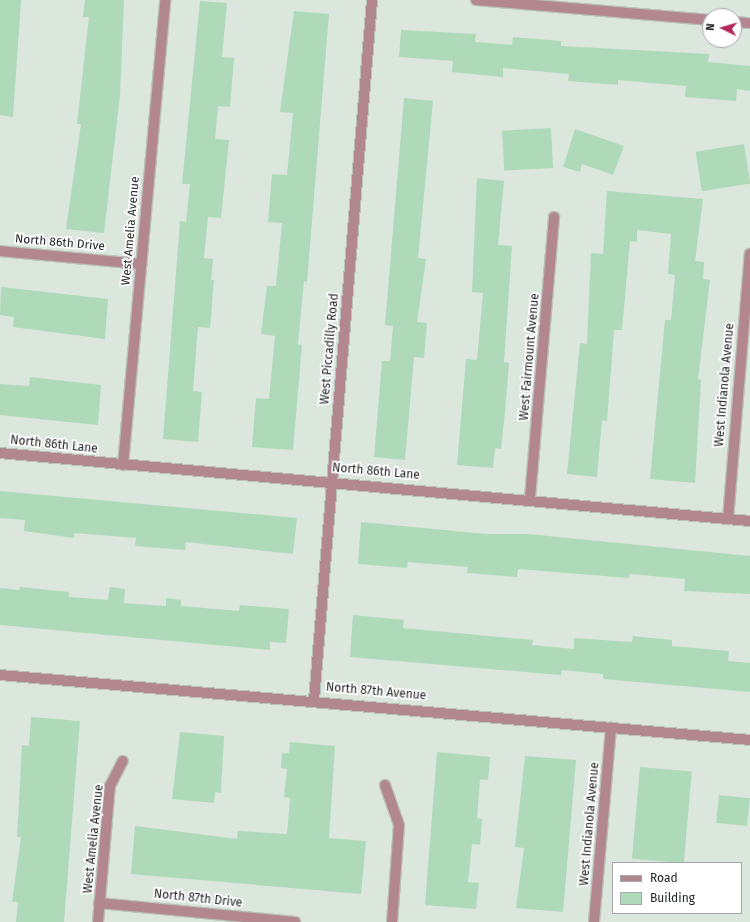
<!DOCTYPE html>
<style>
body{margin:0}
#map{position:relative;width:750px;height:922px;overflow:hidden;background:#dbe6dd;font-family:"Fira Sans",sans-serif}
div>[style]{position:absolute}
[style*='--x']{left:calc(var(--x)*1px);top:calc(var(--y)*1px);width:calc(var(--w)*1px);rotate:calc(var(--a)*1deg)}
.building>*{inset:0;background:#aedaba;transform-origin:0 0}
.roads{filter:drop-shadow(1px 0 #bac3bb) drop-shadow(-1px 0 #bac3bb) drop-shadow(0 1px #bac3bb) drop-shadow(0 -1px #bac3bb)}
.minor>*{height:10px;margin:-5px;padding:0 5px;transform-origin:5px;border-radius:5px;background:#b38790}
span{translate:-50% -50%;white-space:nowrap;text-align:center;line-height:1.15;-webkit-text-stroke:3.5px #fff;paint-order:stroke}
.street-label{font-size:12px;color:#212522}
.legend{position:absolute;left:612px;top:862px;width:130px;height:52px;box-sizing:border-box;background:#fff;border:1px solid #a6a8a7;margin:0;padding:5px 7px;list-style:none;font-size:12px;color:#212522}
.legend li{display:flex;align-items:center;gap:8px;height:20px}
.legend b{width:20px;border:1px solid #a6a8a7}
.north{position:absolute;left:702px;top:8px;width:40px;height:40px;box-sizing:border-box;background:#fff;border:1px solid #a6a8a7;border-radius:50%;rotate:275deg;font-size:11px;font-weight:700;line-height:16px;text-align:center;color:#212522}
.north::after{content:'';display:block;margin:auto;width:14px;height:18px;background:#b5275a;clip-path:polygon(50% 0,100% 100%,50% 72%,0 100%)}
</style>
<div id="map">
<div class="building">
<i style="clip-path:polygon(0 0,21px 0,13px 117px,0 115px)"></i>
<i style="clip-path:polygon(85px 0,124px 0,120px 95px,104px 233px,66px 229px,81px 124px,77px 124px,89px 17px,83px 17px)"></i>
<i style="clip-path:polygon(200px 1px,227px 3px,222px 57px,234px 58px,230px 107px,218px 106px,215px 139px,229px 140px,221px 218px,208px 217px,204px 258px,213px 259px,211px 280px,214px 280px,210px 328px,198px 327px,193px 391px,202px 392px,198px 442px,163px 439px,180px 221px,186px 222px,190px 184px,182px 184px)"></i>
<i style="clip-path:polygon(294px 11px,329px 14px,307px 282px,304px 281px,298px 344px,302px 345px,293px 450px,252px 447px,256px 398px,269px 399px,275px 336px,261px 334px,267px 286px,276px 286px,282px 223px,268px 222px,272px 174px,287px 175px,293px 113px,280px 112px)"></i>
<i style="clip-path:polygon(401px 30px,476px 34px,475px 42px,512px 45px,513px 37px,561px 41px,561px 46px,709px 54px,708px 62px,750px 66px,750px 91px,737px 89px,736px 101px,685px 97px,686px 86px,618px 80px,618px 85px,568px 81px,569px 74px,503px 68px,503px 77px,452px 72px,453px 61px,399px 57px)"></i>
<i style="clip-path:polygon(404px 98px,433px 101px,418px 258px,426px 259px,417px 322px,427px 323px,424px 358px,414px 357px,405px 460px,374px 457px,382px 361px,390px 361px,393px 326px,385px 325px)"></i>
<i style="left:551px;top:128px;width:40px;height:49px;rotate:87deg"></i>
<i style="clip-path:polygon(575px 129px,624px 146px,613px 175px,582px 164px,580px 172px,563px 167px)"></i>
<i style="left:744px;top:144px;width:40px;height:49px;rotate:81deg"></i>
<i style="clip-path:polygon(477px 178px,504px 181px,498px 245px,512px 246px,504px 362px,509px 363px,505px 412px,501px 449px,495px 448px,493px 468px,457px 465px,466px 359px,477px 360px,483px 293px,472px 292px)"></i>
<i style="clip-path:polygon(607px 191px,703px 199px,695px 261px,704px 262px,703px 279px,710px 280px,698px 379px,701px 380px,695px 483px,650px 479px,665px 320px,671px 320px,675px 275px,668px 274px,671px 234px,637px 230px,637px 242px,630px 241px,622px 330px,614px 330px,607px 421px,602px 420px,597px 477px,567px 474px,580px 343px,587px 344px,591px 253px,603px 254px)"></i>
<i style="clip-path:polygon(1px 287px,108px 299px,105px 339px,13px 327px,14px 317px,0 315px)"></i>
<i style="clip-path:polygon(30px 377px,101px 385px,98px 425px,0 415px,0 384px,29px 386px)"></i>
<i style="clip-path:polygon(0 491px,297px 518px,293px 554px,186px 542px,185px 550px,135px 546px,136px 538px,74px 533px,74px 538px,24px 531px,25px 520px,0 518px)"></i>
<i style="clip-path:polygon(361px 522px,486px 534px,528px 534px,750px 556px,750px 594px,684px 591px,685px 579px,630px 574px,629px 578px,518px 569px,517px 577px,467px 573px,468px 567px,408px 562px,407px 568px,358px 564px)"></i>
<i style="clip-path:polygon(20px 587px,69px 592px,69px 597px,108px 600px,110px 587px,125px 589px,124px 603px,166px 606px,166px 598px,181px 600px,181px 606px,239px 611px,240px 605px,289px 609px,286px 643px,270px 642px,270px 650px,0 625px,0 588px,19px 590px)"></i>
<i style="clip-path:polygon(353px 615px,404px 620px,403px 628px,533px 640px,532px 645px,574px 649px,574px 638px,632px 642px,633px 636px,672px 640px,672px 646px,729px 651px,728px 661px,750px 663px,750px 692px,603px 679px,603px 674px,562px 670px,561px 675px,350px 657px)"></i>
<i style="clip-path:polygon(31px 717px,80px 721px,64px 922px,16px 922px,18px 902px,12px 902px,21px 837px,17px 837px,22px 745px,29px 746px)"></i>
<i style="clip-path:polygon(180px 732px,224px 736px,221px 793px,215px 792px,214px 803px,172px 799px)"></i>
<i style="clip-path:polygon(290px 742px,335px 746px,329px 838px,366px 841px,361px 894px,131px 874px,135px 826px,237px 839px,238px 831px,287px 834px,290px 798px,284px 797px,287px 769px,281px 768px,282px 753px,289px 753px)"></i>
<i style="clip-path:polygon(437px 752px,490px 757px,488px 780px,480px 779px,477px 818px,482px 819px,480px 845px,472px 844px,468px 882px,479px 883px,476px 909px,425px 905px)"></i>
<i style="clip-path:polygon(525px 756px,576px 760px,563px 912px,516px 908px,524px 848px,515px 847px)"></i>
<i style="left:640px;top:767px;width:52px;height:92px;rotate:5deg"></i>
<i style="left:719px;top:795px;width:31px;height:28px;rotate:6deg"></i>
</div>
<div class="roads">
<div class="minor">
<i style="--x:476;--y:0;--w:235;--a:4.9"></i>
<i style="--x:734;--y:22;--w:16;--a:4"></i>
<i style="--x:0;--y:251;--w:142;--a:5.3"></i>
<i style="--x:0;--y:453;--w:753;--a:5.18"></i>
<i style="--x:123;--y:465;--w:467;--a:-84.8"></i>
<i style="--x:530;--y:498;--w:282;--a:-85.1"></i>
<i style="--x:728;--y:519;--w:266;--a:-85.3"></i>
<i style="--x:0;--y:675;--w:753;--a:4.95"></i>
<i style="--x:314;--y:700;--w:702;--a:-85.26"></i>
<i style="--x:385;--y:785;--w:42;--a:70.7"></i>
<i style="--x:399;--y:825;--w:97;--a:94.1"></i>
<i style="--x:99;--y:903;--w:197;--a:5.5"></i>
<i style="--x:98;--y:922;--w:137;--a:-85"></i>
<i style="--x:110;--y:786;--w:28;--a:-63"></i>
<i style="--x:594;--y:922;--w:195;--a:-85"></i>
</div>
</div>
<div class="street-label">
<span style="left:131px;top:231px;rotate:-85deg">West Amelia Avenue</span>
<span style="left:60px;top:243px;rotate:5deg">North 86th Drive</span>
<span style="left:330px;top:349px;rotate:-85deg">West Piccadilly Road</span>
<span style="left:530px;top:357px;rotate:-85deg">West Fairmount Avenue</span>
<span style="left:725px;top:385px;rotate:-85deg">West Indianola Avenue</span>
<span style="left:54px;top:445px;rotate:6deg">North 86th Lane</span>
<span style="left:376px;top:472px;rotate:5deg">North 86th Lane</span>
<span style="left:376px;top:692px;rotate:5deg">North 87th Avenue</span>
<span style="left:590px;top:824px;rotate:-85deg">West Indianola Avenue</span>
<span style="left:94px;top:839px;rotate:-84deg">West Amelia Avenue</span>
<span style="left:198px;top:899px;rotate:6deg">North 87th Drive</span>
</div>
<ul class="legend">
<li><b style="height:5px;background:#b38790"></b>Road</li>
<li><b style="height:11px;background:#aedaba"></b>Building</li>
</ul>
<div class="north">N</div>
</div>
